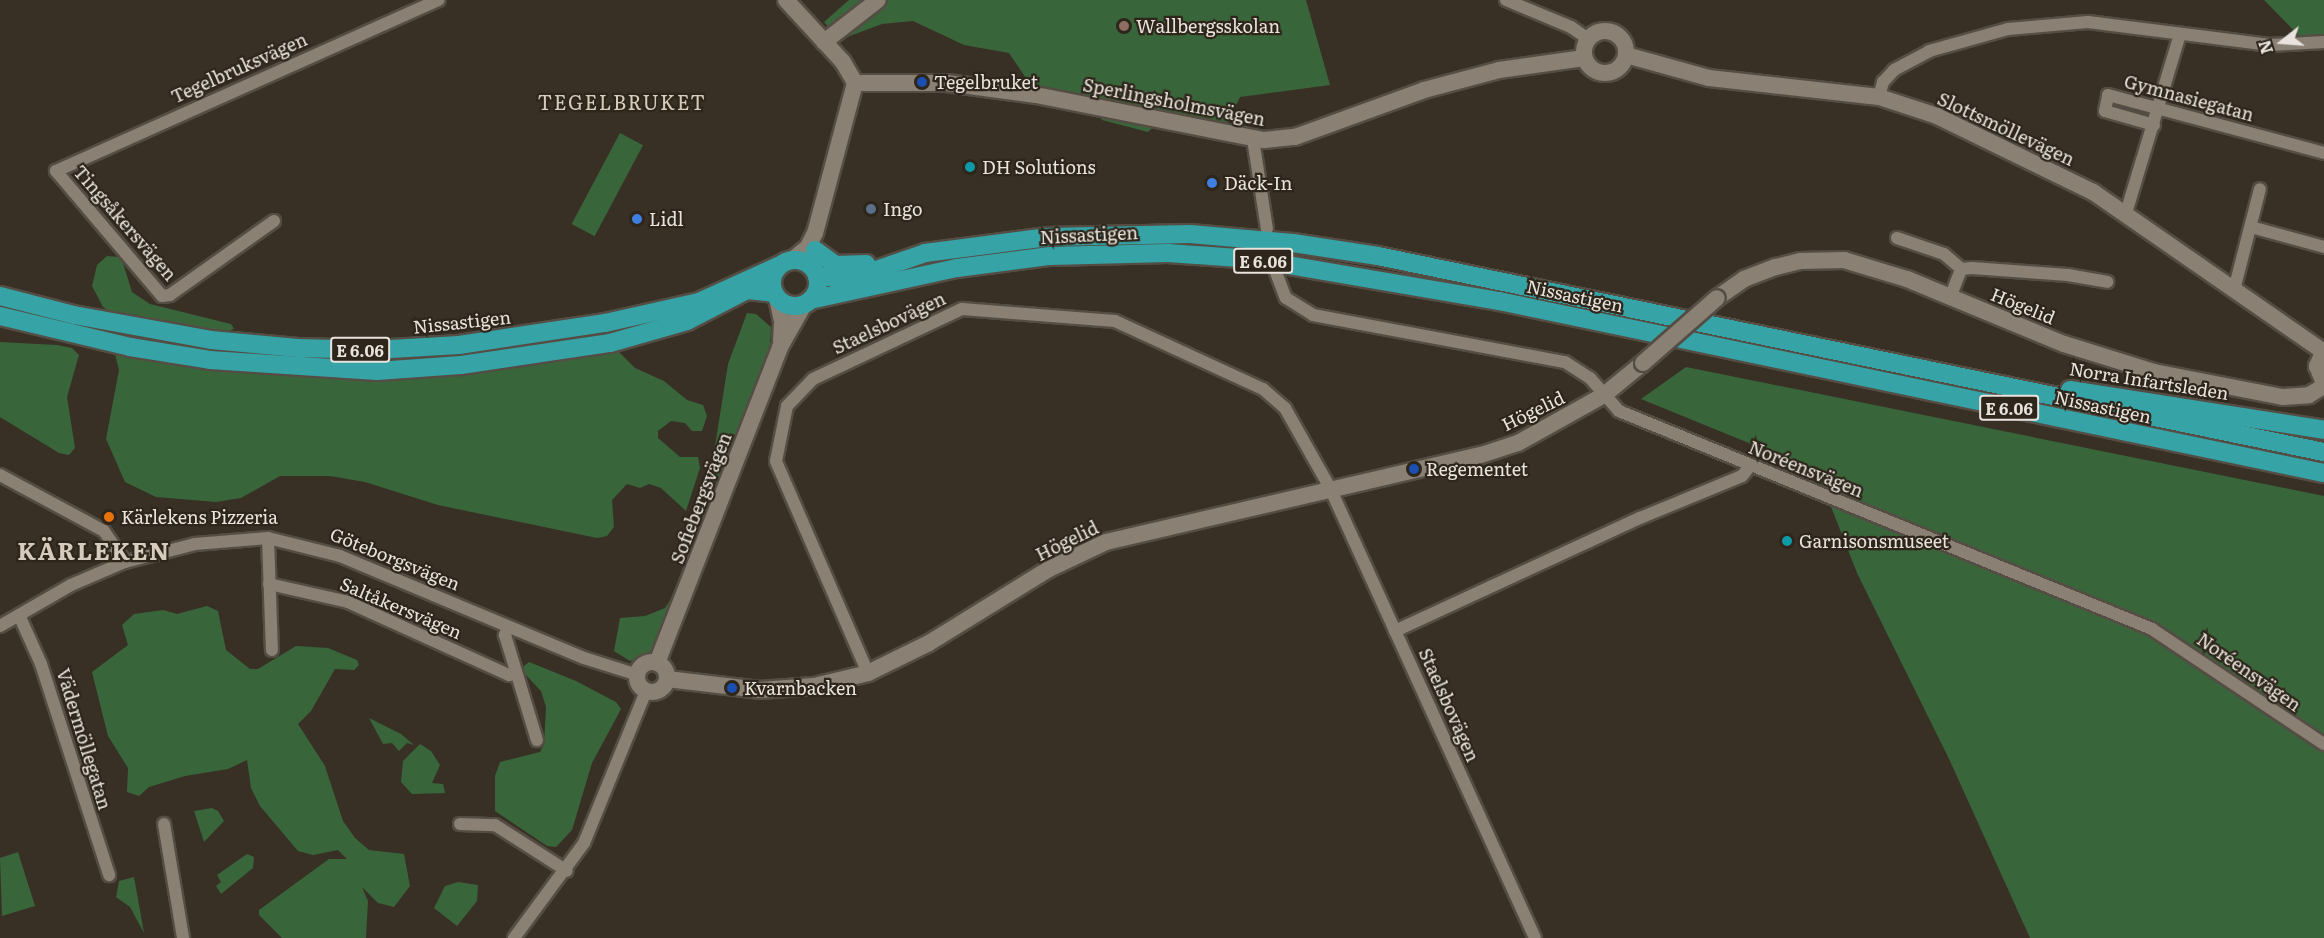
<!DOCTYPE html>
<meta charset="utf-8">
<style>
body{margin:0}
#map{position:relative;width:2324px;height:938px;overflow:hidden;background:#383025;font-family:Literata,serif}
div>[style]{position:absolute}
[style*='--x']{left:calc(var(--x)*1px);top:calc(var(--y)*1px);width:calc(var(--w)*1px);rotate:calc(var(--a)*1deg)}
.green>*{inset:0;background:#39653a;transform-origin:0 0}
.roads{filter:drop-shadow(2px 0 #544d44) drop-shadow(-2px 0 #544d44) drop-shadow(0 2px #544d44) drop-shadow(0 -2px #544d44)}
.street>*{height:12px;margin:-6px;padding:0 6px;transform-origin:6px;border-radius:6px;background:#8a8074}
.secondary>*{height:16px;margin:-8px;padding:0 8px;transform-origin:8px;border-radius:8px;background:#8a8074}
.secondary>.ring{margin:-8px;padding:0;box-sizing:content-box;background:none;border:16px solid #8a8074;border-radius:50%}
.highway>*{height:18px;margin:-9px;padding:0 9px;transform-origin:9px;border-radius:9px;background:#36a3a7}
.highway>.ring{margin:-9px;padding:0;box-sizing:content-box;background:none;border:18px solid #36a3a7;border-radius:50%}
.bridges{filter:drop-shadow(2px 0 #544d44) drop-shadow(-2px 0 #544d44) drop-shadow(0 2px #544d44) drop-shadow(0 -2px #544d44)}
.secondary-bridge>*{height:16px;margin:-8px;padding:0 8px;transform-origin:8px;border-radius:8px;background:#8a8074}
.dots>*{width:16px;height:16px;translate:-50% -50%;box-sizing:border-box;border:3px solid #2e261b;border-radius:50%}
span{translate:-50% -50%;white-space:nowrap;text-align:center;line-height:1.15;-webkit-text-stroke:4.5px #2e261b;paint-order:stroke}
.shield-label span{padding:2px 4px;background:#2e261b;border:2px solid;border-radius:4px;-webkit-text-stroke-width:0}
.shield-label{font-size:16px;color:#e9e3dd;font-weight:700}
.poi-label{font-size:18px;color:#e9e3dd}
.left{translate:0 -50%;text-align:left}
.street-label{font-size:18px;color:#e9e3dd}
.neighbourhood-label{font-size:20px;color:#d7cbbe;letter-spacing:1.5px}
.district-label{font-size:24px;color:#d7cbbe;font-weight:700;letter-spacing:1.5px}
.north{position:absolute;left:2252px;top:12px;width:60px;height:60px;-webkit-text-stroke:4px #2e261b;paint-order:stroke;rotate:253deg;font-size:16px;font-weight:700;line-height:24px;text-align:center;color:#e9e3dd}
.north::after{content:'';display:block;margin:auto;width:21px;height:27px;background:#e9e3dd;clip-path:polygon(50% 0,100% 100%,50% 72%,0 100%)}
</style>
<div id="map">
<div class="green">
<i style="clip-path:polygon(849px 0,1306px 0,1330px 85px,1240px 97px,1227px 124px,1167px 114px,1148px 132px,1102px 120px,1084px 94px,1030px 84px,1009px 53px,964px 45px,913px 21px,882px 24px,839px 40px,824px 22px)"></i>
<i style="clip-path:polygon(2264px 0,2324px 0,2324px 34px,2303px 40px)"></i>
<i style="left:620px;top:133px;width:26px;height:103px;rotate:28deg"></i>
<i style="clip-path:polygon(107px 256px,118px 257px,123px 263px,132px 292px,150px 304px,231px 324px,234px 329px,221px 333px,115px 315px,103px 307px,92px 286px,97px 265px)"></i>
<i style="clip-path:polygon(747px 313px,756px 314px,771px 327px,770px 350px,719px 480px,709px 484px,728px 364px)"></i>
<i style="clip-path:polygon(0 342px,57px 345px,72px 348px,79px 355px,67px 397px,75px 448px,69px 455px,59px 453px,0 417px)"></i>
<i style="clip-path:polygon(618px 351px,635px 368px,664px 381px,687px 400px,703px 405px,707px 416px,702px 431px,692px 431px,685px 423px,671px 421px,658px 431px,658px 438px,680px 457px,698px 457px,700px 468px,686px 511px,661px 488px,649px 484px,640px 488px,627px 484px,612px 500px,614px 527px,607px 536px,597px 538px,438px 505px,365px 482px,330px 476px,280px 476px,241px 498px,216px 502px,156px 497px,125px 482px,106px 439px,119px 370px,115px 354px,243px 373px,346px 379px,448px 377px)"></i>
<i style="clip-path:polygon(1686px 367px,2324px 496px,2324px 938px,2030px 938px,1950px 761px,1857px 573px,1817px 471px,1641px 399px)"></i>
<i style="clip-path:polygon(678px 588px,662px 634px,647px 657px,630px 661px,614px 651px,620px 618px,645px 616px,665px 608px)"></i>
<i style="clip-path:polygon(207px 606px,218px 611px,226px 650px,250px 669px,258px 669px,296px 646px,328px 648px,357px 660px,359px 665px,354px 670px,335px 669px,311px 711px,298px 724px,325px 766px,343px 821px,355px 838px,369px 850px,404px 854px,410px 886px,394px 907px,378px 903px,362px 887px,368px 901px,366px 938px,282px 938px,259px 915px,259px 910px,329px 859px,347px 859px,338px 850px,313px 855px,298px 851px,260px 806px,251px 788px,247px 760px,228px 769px,185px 776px,149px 787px,139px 796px,127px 792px,128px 768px,108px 736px,92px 672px,128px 645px,122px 625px,134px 614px,163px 610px,177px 614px)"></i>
<i style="clip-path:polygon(529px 662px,576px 681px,616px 702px,621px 709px,592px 763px,572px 830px,556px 847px,547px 846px,495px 811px,495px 776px,500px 762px,540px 752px,544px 744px,546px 707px,541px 691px,524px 673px,524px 666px)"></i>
<i style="clip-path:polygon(369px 718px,401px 734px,414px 745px,407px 743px,399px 751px,392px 743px,383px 744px)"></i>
<i style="clip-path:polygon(420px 744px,431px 751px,440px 765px,432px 783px,443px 784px,445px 793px,412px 794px,401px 782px,403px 761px)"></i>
<i style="clip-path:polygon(212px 808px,218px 811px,224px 821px,204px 842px,194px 811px)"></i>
<i style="clip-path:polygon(18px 852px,35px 906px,2px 916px,0 858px)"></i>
<i style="clip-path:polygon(247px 854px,254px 857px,253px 868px,221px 894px,216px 886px,221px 882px,217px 875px)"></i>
<i style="clip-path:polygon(134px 877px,144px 933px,130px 907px,116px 897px,119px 881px)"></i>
<i style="clip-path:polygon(458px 882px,478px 885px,477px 901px,457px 926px,434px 908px,445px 886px)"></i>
</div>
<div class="roads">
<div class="street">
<i style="--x:1506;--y:0;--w:70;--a:22.6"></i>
<i style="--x:1571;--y:27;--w:21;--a:35"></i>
<i style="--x:1879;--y:97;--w:16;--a:-75"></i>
<i style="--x:1883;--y:82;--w:16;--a:-47"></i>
<i style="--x:1894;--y:70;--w:40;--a:-28"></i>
<i style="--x:1929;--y:51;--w:82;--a:-15.6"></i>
<i style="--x:2008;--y:29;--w:80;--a:-5"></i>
<i style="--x:2088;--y:22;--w:183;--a:7.2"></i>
<i style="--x:2270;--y:45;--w:54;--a:-3.2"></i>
<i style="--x:2154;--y:125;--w:51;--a:-164.1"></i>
<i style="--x:2105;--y:111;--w:16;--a:-79"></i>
<i style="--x:2108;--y:95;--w:224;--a:15"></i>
<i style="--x:1253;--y:139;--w:91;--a:81.2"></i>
<i style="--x:2126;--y:213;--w:187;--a:-73.2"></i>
<i style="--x:274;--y:221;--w:128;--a:144.6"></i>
<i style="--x:170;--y:295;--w:8;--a:173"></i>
<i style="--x:162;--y:296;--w:164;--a:-130.3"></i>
<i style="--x:56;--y:171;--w:419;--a:-24.1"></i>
<i style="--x:2251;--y:227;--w:76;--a:15.3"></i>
<i style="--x:1897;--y:238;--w:50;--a:18.8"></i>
<i style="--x:1944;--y:254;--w:23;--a:41"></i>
<i style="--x:1275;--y:270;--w:30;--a:69"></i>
<i style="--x:1286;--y:298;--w:32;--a:32"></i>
<i style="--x:1313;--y:315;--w:256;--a:10.6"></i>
<i style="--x:1565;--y:362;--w:30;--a:33"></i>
<i style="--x:1590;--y:378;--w:44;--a:48.7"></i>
<i style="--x:1619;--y:411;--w:576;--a:22.24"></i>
<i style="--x:2152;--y:629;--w:207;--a:33.8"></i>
<i style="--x:2234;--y:290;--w:104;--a:-75.6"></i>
<i style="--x:1950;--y:298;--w:31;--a:-69"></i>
<i style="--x:1961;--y:269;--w:11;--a:-5"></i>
<i style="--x:1972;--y:268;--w:96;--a:4.2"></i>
<i style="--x:2068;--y:275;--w:40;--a:10"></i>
<i style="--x:0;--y:475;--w:118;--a:28.3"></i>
<i style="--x:104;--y:531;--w:37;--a:56"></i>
<i style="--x:268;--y:538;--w:112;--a:88"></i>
<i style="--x:269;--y:584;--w:81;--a:12.8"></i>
<i style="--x:348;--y:602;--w:177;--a:24.4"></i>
<i style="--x:509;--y:675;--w:7;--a:-16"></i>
<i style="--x:19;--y:615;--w:54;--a:65.8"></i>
<i style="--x:41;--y:664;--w:222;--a:72.1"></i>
<i style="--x:0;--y:626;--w:82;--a:-30"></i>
<i style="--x:71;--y:585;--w:59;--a:-23.1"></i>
<i style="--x:125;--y:562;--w:72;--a:-14.4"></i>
<i style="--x:195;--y:544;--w:73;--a:-4.7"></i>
<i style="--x:268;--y:538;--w:74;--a:14"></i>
<i style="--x:340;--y:556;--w:264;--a:22.7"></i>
<i style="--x:584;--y:658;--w:57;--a:17.5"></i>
<i style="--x:508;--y:627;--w:9;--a:111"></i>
<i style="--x:505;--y:635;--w:110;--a:73.1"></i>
<i style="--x:1395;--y:631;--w:270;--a:-24.8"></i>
<i style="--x:1640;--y:518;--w:110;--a:-22.4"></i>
<i style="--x:1742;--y:476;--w:13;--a:-51"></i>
<i style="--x:868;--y:673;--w:231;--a:-113.5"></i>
<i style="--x:776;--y:461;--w:56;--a:-78.7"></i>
<i style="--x:787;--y:406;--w:37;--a:-46"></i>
<i style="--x:813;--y:379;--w:165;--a:-25.2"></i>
<i style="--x:962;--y:309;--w:153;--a:4.5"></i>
<i style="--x:1115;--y:321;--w:163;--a:24.7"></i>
<i style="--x:1263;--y:389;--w:29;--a:41"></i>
<i style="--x:1285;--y:408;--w:92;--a:60.6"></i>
<i style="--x:1330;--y:488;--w:494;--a:65.5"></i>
<i style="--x:164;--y:824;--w:116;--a:80.5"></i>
<i style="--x:460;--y:824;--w:35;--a:2"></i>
<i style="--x:495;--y:825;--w:85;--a:32.6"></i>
<i style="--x:514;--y:938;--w:118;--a:-53.6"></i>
<i style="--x:584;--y:843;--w:164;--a:-67.8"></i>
</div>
<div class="secondary">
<i style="--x:786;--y:0;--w:84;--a:47.4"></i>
<i style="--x:843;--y:62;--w:24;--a:60"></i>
<i style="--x:855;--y:83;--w:155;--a:104.9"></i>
<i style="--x:815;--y:233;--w:16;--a:117"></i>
<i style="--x:808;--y:247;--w:19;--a:141"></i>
<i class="ring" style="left:1584px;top:31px;width:26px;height:26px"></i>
<i style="--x:824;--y:42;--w:68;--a:-37.9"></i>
<i style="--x:1626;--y:55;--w:86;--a:15.5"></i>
<i style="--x:1709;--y:78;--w:171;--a:6.4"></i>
<i style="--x:1879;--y:97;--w:61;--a:18.1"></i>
<i style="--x:1937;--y:116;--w:174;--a:26"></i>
<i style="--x:2093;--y:192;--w:280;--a:34.7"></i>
<i style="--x:855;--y:83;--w:92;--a:0"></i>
<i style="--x:947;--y:83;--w:90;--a:7.7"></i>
<i style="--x:1036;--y:95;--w:232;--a:11.2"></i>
<i style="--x:1264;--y:140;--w:31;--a:-6"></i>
<i style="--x:1295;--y:137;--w:137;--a:-20"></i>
<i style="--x:1424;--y:90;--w:78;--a:-14.9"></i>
<i style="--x:1499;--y:70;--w:86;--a:-8"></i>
<i style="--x:777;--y:298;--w:25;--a:78"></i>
<i style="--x:782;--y:322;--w:19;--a:93"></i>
<i style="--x:1717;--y:298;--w:33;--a:-35"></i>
<i style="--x:1744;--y:279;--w:34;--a:-21"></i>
<i style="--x:1776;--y:267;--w:25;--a:-14"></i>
<i style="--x:1800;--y:261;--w:44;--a:-1.3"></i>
<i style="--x:1844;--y:260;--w:66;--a:16.8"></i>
<i style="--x:1907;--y:279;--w:170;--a:22.5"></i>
<i style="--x:2064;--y:344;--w:94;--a:17.3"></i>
<i style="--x:2154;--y:372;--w:131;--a:11"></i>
<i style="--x:2283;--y:397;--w:26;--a:-4"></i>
<i style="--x:2309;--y:395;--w:17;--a:-31"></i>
<i style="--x:2324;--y:351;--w:17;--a:115"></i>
<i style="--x:2317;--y:366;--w:18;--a:68"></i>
<i class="ring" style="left:637px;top:662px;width:14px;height:14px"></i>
<i style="--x:657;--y:663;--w:339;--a:-68.7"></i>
<i style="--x:780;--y:347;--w:51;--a:-60.4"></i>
<i style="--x:667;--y:679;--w:94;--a:6.7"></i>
<i style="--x:760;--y:690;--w:54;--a:-4.2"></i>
<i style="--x:814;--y:686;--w:56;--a:-13.5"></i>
<i style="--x:868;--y:673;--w:68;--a:-26.2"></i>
<i style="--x:929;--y:643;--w:141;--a:-31.7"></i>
<i style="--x:1049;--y:569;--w:63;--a:-25.3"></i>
<i style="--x:1106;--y:542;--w:385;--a:-13.1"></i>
<i style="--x:1481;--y:455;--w:39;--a:-18"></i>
<i style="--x:1518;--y:443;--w:98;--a:-29.2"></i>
<i style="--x:1604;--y:395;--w:50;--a:-39.4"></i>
</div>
<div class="highway">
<i style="--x:815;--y:250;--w:26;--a:36"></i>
<i style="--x:836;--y:265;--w:30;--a:-2"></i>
<i class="ring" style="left:772px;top:260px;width:28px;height:28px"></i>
<i style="--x:817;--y:276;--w:33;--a:5"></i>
<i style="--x:850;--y:279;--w:79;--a:-19.1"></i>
<i style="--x:925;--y:253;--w:124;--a:-7.4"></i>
<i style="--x:1048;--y:237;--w:142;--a:-1.2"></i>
<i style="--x:1190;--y:234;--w:103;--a:5"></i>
<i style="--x:1293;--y:243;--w:86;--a:8.7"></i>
<i style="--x:1378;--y:256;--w:966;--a:11.71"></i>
<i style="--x:0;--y:296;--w:76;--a:14.4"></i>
<i style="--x:74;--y:315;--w:139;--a:10.3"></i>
<i style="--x:211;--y:340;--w:87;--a:5.3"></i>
<i style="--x:298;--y:348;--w:76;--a:1.5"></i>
<i style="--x:374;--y:350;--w:85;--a:-3.4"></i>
<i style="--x:459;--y:345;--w:148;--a:-8.6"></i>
<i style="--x:605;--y:323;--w:96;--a:-12.6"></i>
<i style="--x:699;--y:302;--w:87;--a:-24.5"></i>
<i style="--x:810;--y:300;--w:150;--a:-12.3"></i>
<i style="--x:957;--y:268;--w:94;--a:-7.4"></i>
<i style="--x:1050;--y:256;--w:118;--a:-1.5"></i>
<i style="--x:1168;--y:253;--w:85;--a:4"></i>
<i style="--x:1253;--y:259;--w:250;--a:9.7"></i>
<i style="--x:1499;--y:301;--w:843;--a:11.78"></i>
<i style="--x:0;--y:316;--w:134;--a:13.4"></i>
<i style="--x:130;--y:347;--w:81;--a:9.2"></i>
<i style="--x:210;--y:360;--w:167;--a:3.8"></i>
<i style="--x:377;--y:371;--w:84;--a:-4.1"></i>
<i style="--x:461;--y:365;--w:151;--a:-8.4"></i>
<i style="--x:610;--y:343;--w:80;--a:-15.9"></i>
<i style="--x:687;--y:321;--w:68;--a:-27.3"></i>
<i style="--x:747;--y:290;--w:27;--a:6"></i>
<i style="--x:2070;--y:390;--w:257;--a:8.9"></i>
</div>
</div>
<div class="bridges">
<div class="secondary-bridge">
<i style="--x:1643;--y:363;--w:98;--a:-41.3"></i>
</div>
</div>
<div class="dots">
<i style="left:1124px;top:26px;background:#8d6e63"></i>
<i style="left:922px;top:82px;background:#1a4fb4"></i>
<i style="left:970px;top:167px;background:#0f9aa8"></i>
<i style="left:1212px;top:183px;background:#3f7fe0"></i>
<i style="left:871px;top:209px;background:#5c6f8a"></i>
<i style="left:637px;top:219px;background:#3f7fe0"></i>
<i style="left:1414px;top:469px;background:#1a4fb4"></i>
<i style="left:109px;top:517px;background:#e8710a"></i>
<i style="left:1787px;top:541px;background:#0f9aa8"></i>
<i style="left:732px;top:688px;background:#1a4fb4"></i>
</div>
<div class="shield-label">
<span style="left:1263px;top:261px">E 6.06</span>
<span style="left:360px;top:350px">E 6.06</span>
<span style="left:2009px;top:408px">E 6.06</span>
</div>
<div class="poi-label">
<span class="left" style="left:1136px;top:26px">Wallbergsskolan</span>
<span class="left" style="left:934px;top:82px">Tegelbruket</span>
<span class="left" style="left:982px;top:167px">DH Solutions</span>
<span class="left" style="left:1224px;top:183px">Däck-In</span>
<span class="left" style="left:883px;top:209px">Ingo</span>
<span class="left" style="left:649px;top:219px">Lidl</span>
<span class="left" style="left:1426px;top:469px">Regementet</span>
<span class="left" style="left:121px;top:517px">Kärlekens Pizzeria</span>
<span class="left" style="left:1799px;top:541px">Garnisonsmuseet</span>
<span class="left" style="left:744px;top:688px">Kvarnbacken</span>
</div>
<div class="street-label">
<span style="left:239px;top:68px;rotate:-24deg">Tegelbruksvägen</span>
<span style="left:2189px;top:98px;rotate:15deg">Gymnasiegatan</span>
<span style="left:1174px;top:102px;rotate:11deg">Sperlingsholmsvägen</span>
<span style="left:2006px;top:129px;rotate:25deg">Slottsmöllevägen</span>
<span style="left:125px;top:223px;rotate:49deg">Tingsåkersvägen</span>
<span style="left:1089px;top:235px;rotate:-3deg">Nissastigen</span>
<span style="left:1575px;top:296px;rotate:12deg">Nissastigen</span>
<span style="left:2023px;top:306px;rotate:22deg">Högelid</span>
<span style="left:462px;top:322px;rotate:-6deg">Nissastigen</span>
<span style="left:889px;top:323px;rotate:-25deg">Staelsbovägen</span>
<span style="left:2149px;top:381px;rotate:9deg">Norra Infartsleden</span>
<span style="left:2103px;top:407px;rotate:12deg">Nissastigen</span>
<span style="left:1533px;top:411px;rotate:-26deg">Högelid</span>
<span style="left:1806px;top:469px;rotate:22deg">Noréensvägen</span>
<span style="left:701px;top:498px;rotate:-69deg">Sofiebergsvägen</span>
<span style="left:1067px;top:541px;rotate:-26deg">Högelid</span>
<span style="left:395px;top:559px;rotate:22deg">Göteborgsvägen</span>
<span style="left:401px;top:608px;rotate:23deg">Saltåkersvägen</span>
<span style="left:2249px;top:672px;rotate:35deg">Noréensvägen</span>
<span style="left:1449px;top:705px;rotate:66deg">Staelsbovägen</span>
<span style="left:84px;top:739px;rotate:73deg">Vädermöllegatan</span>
</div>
<div class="neighbourhood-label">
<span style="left:622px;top:101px">TEGELBRUKET</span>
</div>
<div class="district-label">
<span style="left:94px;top:550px">KÄRLEKEN</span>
</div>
<div class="north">N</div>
</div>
